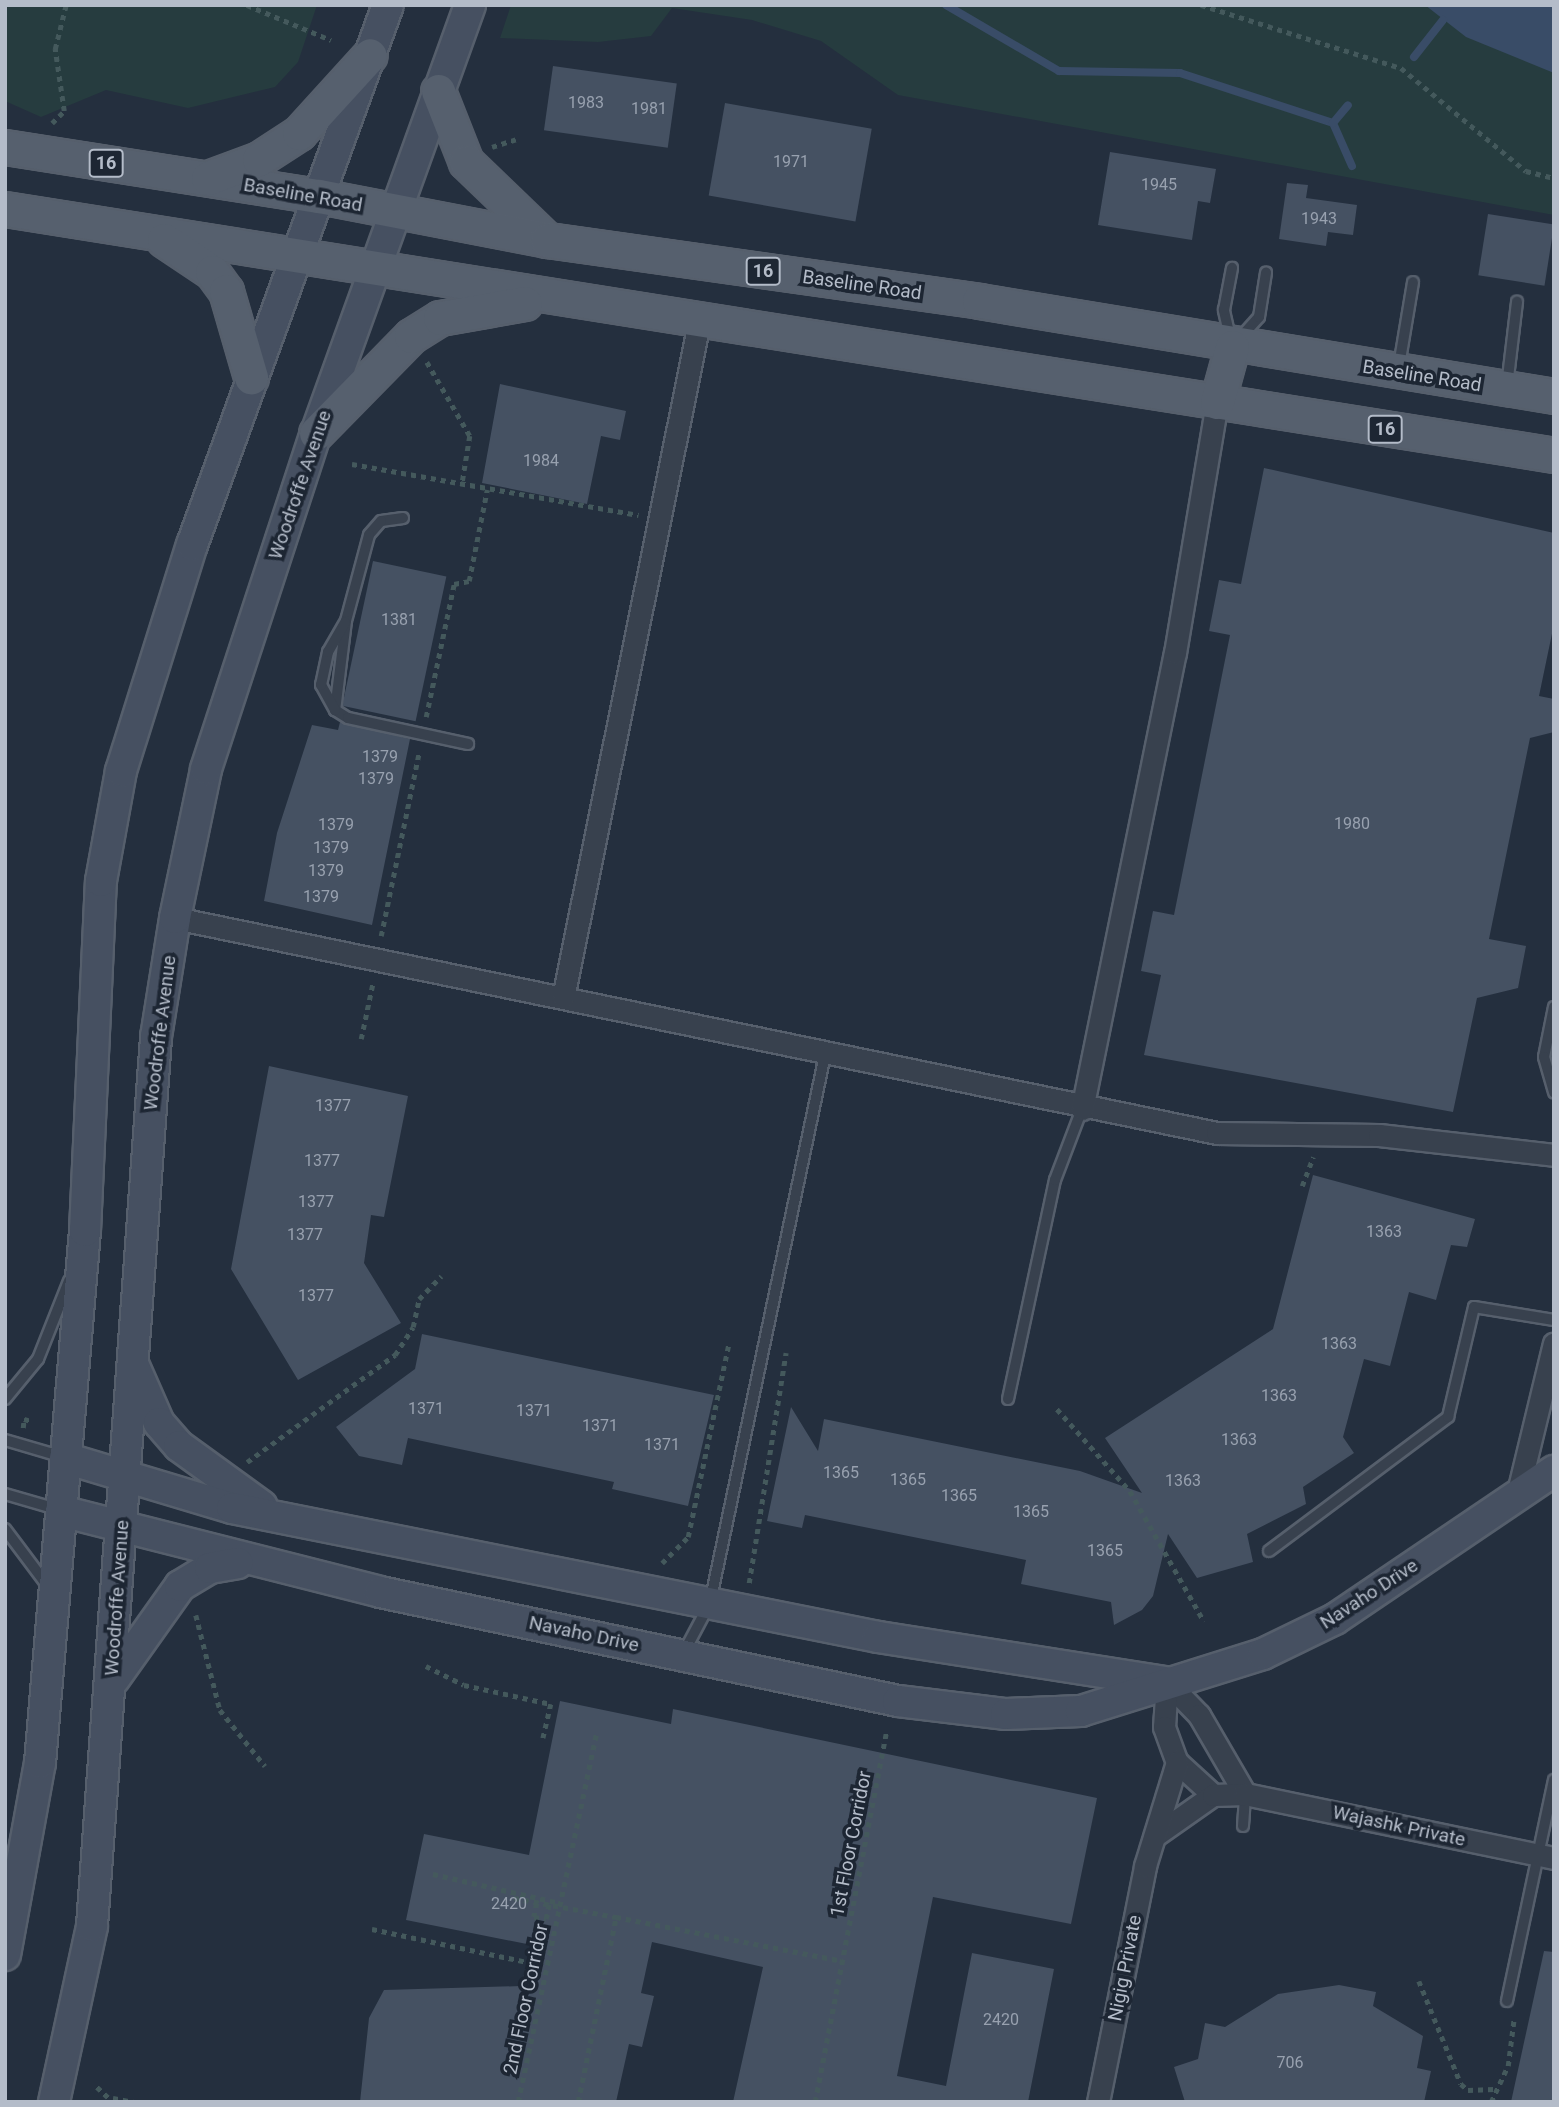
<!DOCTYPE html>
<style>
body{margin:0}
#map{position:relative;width:1559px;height:2107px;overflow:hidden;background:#242f3e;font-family:Roboto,sans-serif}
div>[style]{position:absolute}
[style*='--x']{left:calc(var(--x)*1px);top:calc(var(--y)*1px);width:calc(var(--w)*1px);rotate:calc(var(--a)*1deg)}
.green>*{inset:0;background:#263c3f}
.water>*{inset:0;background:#394c67}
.stream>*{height:8px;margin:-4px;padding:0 4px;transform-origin:4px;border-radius:4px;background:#394c67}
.building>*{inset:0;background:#455162;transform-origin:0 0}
.path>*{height:4.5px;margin-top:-2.25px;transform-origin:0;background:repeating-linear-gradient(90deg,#44595c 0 5px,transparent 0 10px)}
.roads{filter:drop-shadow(2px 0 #565f6c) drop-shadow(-2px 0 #565f6c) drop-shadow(0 2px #565f6c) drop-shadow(0 -2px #565f6c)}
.lane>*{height:10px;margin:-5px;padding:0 5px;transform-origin:5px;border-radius:5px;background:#38414e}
.street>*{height:21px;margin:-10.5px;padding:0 10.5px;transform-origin:10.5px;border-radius:10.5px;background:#38414e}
.secondary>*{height:30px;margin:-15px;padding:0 15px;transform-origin:15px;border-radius:15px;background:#465061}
.primary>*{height:33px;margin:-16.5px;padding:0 16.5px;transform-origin:16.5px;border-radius:16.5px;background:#56606e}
span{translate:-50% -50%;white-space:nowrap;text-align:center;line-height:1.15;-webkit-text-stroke:7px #1d2633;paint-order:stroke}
.number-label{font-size:16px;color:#98a1af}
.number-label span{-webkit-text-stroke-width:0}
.shield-label span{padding:2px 5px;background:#1d2633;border:2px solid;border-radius:5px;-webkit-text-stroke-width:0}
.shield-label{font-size:18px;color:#b4bcc9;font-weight:700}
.street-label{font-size:19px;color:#b4bcc9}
.frame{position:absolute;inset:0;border:7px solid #b4bcc9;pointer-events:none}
</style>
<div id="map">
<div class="green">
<i style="clip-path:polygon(5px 5px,317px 5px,298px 62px,275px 87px,188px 108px,106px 90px,41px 117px,5px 101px)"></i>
<i style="clip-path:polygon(511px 5px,1554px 5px,1554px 215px,898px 95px,821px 41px,752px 20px,672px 8px,651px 36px,598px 42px,500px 38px)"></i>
</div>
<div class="water">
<i style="clip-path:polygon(1425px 5px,1554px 5px,1554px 73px,1466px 37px)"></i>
</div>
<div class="stream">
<i style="--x:946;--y:5;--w:131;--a:30.3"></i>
<i style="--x:1059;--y:71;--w:121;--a:0.9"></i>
<i style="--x:1180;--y:73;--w:161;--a:18.1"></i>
<i style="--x:1333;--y:123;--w:47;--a:66.2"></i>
<i style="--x:1414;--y:57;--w:47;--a:-51.9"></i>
<i style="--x:1333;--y:123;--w:23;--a:-50"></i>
</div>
<div class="building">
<i style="left:553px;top:66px;width:125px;height:65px;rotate:8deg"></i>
<i style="left:725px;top:103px;width:149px;height:94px;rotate:10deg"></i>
<i style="clip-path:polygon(1110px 152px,1216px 169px,1210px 203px,1198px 201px,1192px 240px,1098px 225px)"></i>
<i style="clip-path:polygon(1287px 183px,1308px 185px,1306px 198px,1357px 205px,1353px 235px,1328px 232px,1326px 246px,1279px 239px)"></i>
<i style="left:1488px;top:214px;width:67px;height:62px;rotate:9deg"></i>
<i style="clip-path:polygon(500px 384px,626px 411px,620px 440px,601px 436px,587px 504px,482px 483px)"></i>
<i style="clip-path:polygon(1264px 468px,1554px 533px,1554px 624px,1539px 696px,1554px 699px,1554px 732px,1530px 738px,1489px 939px,1526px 946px,1518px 988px,1477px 998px,1453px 1112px,1144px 1055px,1161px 975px,1141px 971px,1153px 911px,1174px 915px,1230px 635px,1209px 631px,1219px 580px,1241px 584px)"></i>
<i style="left:373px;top:561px;width:75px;height:148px;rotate:12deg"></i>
<i style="clip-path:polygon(340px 722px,410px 739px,372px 925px,264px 901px,277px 833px,312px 725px,338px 730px)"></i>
<i style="clip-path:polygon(269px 1066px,408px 1096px,384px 1217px,371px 1215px,364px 1263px,401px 1323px,298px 1380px,231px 1269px)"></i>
<i style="clip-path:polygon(1313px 1175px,1475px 1219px,1467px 1247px,1451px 1245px,1436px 1300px,1409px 1292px,1390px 1366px,1364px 1359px,1343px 1437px,1354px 1453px,1303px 1487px,1306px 1504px,1247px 1534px,1253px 1562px,1197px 1578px,1168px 1534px,1153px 1596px,1142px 1610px,1114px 1625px,1111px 1602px,1021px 1584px,1026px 1560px,805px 1515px,802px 1528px,767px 1521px,791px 1407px,818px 1451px,824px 1419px,1080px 1471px,1142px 1493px,1105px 1438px,1273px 1329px)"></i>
<i style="clip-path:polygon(422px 1334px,714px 1395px,688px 1506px,612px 1489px,614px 1482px,408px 1438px,402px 1465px,359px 1456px,336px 1427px,415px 1369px)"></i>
<i style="clip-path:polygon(560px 1701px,671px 1724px,673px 1709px,1097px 1798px,1071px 1924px,933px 1897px,897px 2076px,946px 2086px,972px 1953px,1054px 1969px,1028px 2102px,733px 2102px,763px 1967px,652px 1942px,641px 1993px,654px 1996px,642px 2047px,629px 2044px,616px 2102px,360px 2102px,369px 2018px,384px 1990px,521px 1986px,532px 1945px,406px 1920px,424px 1834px,529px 1855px)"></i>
<i style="clip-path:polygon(1544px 1951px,1554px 1952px,1554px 2102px,1511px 2102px)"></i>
<i style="clip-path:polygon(1339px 1985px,1376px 1992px,1373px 2006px,1423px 2036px,1417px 2068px,1431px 2071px,1424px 2102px,1185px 2102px,1174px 2067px,1198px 2059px,1205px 2023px,1225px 2027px,1278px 1994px)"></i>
</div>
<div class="path">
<i style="--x:247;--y:5;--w:91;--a:22.6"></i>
<i style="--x:1201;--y:5;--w:210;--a:17.5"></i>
<i style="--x:1401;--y:68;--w:162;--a:39.5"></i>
<i style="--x:1526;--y:171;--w:29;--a:14"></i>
<i style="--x:52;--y:123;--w:17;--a:-45"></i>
<i style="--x:64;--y:111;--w:63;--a:-98.3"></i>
<i style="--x:55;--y:49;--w:45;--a:-76"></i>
<i style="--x:492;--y:147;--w:25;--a:-18"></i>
<i style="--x:427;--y:362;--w:86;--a:59.8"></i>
<i style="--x:470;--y:436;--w:50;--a:99.3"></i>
<i style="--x:352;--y:464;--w:291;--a:10.1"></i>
<i style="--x:426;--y:717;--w:136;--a:-78.1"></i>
<i style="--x:454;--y:584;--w:15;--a:-11"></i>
<i style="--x:469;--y:581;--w:93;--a:-78.8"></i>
<i style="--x:381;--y:936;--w:187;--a:-78.3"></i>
<i style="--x:361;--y:1039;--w:58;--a:-78.1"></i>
<i style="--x:1302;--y:1186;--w:31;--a:-69"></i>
<i style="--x:1057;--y:1409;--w:110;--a:48.3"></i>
<i style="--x:1130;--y:1491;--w:150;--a:60.4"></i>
<i style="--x:23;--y:1428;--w:9;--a:-84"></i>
<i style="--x:24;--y:1419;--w:7;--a:16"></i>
<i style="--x:247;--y:1462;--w:183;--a:-35.9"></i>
<i style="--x:395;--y:1355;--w:33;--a:-57"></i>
<i style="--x:413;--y:1327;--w:29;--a:-78"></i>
<i style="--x:419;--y:1299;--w:32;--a:-46"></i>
<i style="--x:662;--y:1563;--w:37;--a:-45"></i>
<i style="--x:688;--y:1537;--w:199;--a:-78.1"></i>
<i style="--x:749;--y:1583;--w:233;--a:-80.9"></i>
<i style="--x:196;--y:1615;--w:98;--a:75.8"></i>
<i style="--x:220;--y:1710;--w:72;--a:51.2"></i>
<i style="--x:426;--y:1666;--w:42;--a:26.6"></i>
<i style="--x:464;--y:1685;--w:89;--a:12.3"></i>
<i style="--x:551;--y:1704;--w:35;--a:103"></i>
<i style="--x:433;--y:1874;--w:130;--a:12.9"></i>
<i style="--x:514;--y:1898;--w:104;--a:10.6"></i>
<i style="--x:537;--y:1903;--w:14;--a:102"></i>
<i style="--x:534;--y:1917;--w:12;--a:9"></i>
<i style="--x:546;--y:1919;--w:15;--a:-79"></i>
<i style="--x:372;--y:1929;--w:158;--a:12"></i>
<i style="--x:1419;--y:1981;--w:111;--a:67.8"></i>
<i style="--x:1461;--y:2084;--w:9;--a:41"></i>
<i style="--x:1468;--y:2090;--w:26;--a:-2"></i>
<i style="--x:97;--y:2087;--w:22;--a:43"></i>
<i style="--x:113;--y:2098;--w:21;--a:11"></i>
<i style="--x:518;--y:2102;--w:376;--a:-78"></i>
<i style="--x:578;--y:2102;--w:189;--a:-78.4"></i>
<i style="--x:616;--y:1917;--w:231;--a:11"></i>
<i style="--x:815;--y:2102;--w:377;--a:-79.1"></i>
<i style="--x:1491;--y:2102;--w:40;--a:-65"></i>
<i style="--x:1508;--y:2066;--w:48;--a:-82.9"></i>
</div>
<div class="roads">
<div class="lane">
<i style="--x:1230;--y:337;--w:28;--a:-103"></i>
<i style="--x:1224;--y:310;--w:43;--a:-79.2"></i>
<i style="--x:1241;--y:337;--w:27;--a:-48"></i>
<i style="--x:1259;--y:317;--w:45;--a:-81"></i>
<i style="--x:1399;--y:366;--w:85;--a:-80.5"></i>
<i style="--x:1507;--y:386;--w:85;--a:-83.2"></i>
<i style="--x:403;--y:518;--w:22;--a:172"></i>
<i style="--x:381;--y:521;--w:18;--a:131"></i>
<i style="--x:369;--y:535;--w:89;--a:105"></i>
<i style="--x:346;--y:621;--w:90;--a:97"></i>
<i style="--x:335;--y:710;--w:15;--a:32"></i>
<i style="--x:348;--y:718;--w:123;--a:12.2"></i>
<i style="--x:335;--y:710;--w:29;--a:-119"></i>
<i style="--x:321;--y:685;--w:34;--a:-78"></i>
<i style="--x:328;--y:652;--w:34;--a:-60"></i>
<i style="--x:1554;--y:1007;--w:51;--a:101.3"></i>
<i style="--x:1544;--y:1057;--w:37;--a:74"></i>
<i style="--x:5;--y:1399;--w:52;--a:-50.5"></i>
<i style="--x:38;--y:1359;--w:84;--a:-68.3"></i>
<i style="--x:1008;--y:1399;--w:224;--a:-77.9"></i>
<i style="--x:1055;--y:1180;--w:76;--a:-69.2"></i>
<i style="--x:5;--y:1440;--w:60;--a:16.3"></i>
<i style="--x:5;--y:1494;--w:57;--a:16.2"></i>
<i style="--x:5;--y:1529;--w:70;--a:53.1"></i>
<i style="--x:1269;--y:1551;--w:224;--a:-36.8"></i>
<i style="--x:1448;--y:1417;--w:113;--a:-76.7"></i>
<i style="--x:1474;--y:1307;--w:81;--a:9.2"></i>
<i style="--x:683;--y:1654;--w:58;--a:-62.1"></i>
<i style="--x:710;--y:1603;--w:560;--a:-78.15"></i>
<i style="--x:1243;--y:1826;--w:32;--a:-86"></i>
<i style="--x:1507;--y:2001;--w:226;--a:-78"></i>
</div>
<div class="street">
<i style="--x:175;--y:918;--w:1064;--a:11.66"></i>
<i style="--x:1217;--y:1133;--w:162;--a:0.7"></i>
<i style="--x:1379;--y:1135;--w:176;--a:6.5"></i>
<i style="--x:563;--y:998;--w:690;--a:-78.62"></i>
<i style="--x:1082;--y:1109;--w:465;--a:-78.5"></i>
<i style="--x:1175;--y:653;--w:254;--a:-80.5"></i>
<i style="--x:1517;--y:1496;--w:157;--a:-76.4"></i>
<i style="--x:1167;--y:1682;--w:46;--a:45.9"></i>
<i style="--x:1199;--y:1715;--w:91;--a:59.8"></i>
<i style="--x:1167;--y:1682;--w:45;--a:93.8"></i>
<i style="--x:1164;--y:1727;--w:37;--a:70"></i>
<i style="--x:1177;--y:1762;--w:49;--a:42.5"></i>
<i style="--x:1156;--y:1835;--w:70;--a:-35.1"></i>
<i style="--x:1213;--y:1795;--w:32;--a:-2"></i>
<i style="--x:1245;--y:1794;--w:316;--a:11.7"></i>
<i style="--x:1098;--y:2102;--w:241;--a:-78.7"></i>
<i style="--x:1145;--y:1866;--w:109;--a:-72.9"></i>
</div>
<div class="secondary">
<i style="--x:134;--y:1366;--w:62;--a:66.3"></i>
<i style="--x:159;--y:1423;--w:30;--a:49"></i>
<i style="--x:179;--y:1446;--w:102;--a:35.9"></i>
<i style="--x:65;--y:1458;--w:174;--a:16.7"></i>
<i style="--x:232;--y:1508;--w:659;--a:11.29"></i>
<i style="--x:878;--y:1637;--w:292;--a:8.9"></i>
<i style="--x:61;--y:1511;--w:329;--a:14.2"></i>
<i style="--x:380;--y:1592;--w:529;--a:11.88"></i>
<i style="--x:898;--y:1701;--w:109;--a:6.9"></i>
<i style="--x:1006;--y:1714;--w:75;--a:-2.3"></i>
<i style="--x:1081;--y:1711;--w:191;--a:-17.4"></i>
<i style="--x:1263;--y:1654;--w:80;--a:-25.9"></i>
<i style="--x:1335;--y:1619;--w:264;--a:-34.1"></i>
<i style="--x:114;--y:1679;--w:114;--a:-54.6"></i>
<i style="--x:180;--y:1586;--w:35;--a:-31"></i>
<i style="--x:210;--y:1568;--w:28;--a:-10"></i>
<i style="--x:5;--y:1955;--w:195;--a:-79.7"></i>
<i style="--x:40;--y:1763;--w:534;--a:-85.17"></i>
<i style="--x:85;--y:1231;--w:350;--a:-87.4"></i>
<i style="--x:101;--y:881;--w:112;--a:-79.7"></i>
<i style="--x:121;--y:771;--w:237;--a:-72.6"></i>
<i style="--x:192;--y:545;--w:574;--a:-70.05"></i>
<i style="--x:54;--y:2102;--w:180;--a:-77.8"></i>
<i style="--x:92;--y:1926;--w:891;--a:-85.88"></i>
<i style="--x:156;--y:1037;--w:121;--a:-80.9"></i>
<i style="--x:175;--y:918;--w:152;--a:-78.2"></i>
<i style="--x:206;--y:769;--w:354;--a:-71.9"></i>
<i style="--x:316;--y:433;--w:455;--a:-70.2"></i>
</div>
<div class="primary">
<i style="--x:438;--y:91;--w:76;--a:68.5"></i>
<i style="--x:466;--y:162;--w:112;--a:43.9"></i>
<i style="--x:5;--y:147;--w:318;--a:8.9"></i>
<i style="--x:319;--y:196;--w:232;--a:10.9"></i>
<i style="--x:547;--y:240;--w:436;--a:8"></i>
<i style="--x:979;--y:301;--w:583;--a:9.38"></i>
<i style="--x:208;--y:178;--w:54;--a:-20.4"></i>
<i style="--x:259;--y:159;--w:48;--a:-33"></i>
<i style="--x:299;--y:133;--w:105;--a:-47.7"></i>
<i style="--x:5;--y:209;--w:1568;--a:9.02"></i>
<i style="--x:164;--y:240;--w:58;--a:33.7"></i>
<i style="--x:212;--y:272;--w:24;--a:54"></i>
<i style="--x:226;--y:291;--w:90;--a:73.8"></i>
<i style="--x:1217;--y:402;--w:57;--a:-74.7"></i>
<i style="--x:316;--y:433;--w:136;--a:-45.6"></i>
<i style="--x:411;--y:336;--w:34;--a:-32"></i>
<i style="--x:440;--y:318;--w:86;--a:-10"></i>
</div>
</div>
<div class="number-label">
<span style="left:586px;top:103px">1983</span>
<span style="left:649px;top:109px">1981</span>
<span style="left:791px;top:162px">1971</span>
<span style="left:1159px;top:185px">1945</span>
<span style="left:1319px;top:219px">1943</span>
<span style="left:541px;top:461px">1984</span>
<span style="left:399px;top:620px">1381</span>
<span style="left:380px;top:757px">1379</span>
<span style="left:376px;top:779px">1379</span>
<span style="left:1352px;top:824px">1980</span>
<span style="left:336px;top:825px">1379</span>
<span style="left:331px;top:848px">1379</span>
<span style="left:326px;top:871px">1379</span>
<span style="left:321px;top:897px">1379</span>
<span style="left:333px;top:1106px">1377</span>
<span style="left:322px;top:1161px">1377</span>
<span style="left:316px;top:1202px">1377</span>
<span style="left:1384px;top:1232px">1363</span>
<span style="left:305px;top:1235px">1377</span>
<span style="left:316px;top:1296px">1377</span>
<span style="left:1339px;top:1344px">1363</span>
<span style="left:1279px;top:1396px">1363</span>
<span style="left:426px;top:1409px">1371</span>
<span style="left:534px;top:1411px">1371</span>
<span style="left:600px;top:1426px">1371</span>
<span style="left:1239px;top:1440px">1363</span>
<span style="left:662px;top:1445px">1371</span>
<span style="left:841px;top:1473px">1365</span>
<span style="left:908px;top:1480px">1365</span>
<span style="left:1183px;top:1481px">1363</span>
<span style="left:959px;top:1496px">1365</span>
<span style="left:1031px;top:1512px">1365</span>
<span style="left:1105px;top:1551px">1365</span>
<span style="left:509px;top:1904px">2420</span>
<span style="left:1001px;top:2020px">2420</span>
<span style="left:1290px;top:2063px">706</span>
</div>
<div class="shield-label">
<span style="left:106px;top:163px">16</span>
<span style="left:763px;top:271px">16</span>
<span style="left:1385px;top:429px">16</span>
</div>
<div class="street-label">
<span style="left:303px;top:195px;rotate:10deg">Baseline Road</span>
<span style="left:862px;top:285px;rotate:8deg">Baseline Road</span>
<span style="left:1422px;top:376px;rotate:9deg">Baseline Road</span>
<span style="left:300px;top:485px;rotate:-71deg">Woodroffe Avenue</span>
<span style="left:160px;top:1033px;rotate:-83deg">Woodroffe Avenue</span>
<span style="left:1369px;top:1594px;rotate:-33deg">Navaho Drive</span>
<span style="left:117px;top:1598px;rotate:-86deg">Woodroffe Avenue</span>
<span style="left:584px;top:1634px;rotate:12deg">Navaho Drive</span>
<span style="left:1399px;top:1826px;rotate:12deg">Wajashk Private</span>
<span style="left:851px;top:1844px;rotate:-79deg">1st Floor Corridor</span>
<span style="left:1125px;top:1968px;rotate:-79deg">Nigig Private</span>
<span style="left:526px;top:1999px;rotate:-78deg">2nd Floor Corridor</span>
</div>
<div class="frame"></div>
</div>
